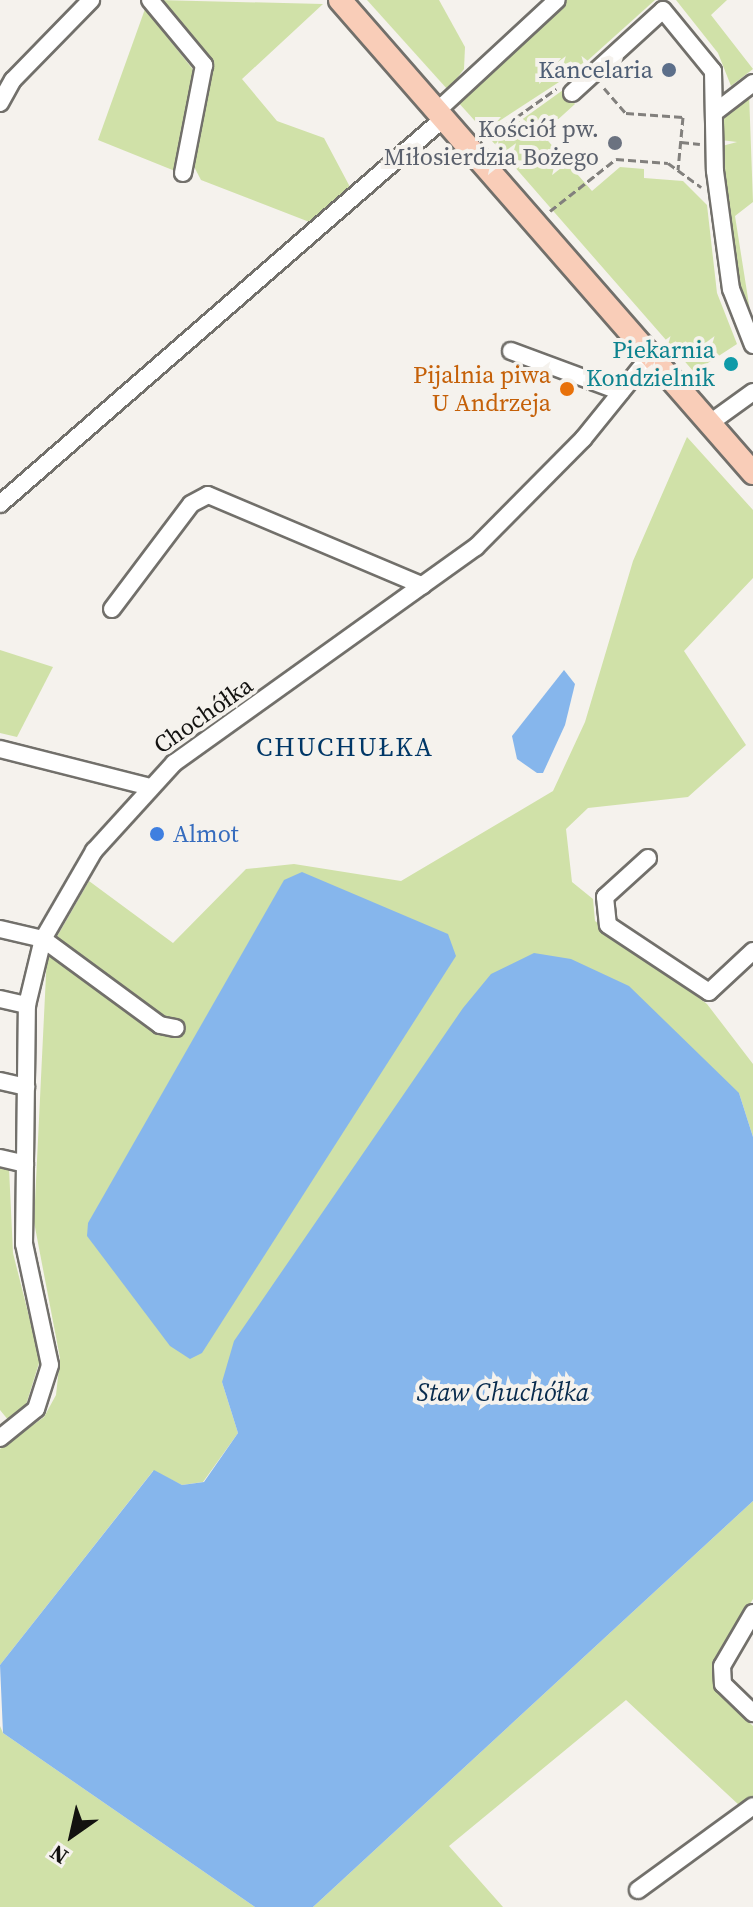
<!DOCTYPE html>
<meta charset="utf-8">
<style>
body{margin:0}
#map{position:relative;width:753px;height:1907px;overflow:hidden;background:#f5f2ed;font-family:"Source Serif 4",serif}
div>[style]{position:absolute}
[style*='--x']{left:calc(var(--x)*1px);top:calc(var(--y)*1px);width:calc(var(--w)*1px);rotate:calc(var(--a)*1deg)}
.green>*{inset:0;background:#d0e1a8}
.water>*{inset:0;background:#86b6ec}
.path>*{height:3px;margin-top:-1.5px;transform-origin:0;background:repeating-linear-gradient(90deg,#82807d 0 8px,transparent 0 12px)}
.roads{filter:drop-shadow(2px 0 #72706b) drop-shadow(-2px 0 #72706b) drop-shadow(0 2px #72706b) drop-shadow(0 -2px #72706b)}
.minor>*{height:16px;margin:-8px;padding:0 8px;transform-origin:8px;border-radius:8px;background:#fff}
.major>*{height:22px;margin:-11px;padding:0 11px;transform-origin:11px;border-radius:11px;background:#f9cdb8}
.dots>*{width:22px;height:22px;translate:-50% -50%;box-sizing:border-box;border:4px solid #f5f2ed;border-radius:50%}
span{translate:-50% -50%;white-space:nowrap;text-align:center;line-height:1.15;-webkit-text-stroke:8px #f5f2ed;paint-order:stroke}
.service-label{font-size:24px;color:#4e5e75}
.right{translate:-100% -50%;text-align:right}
.worship-label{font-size:24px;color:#5b616d}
.culture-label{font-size:24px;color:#0d838f}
.food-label{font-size:24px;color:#c56008}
.street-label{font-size:24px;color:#131210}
.shop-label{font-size:24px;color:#366cbe}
.left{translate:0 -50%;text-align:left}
.neighbourhood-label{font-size:26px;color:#003767;letter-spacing:2px}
.water-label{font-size:26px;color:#082b4d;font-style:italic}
.north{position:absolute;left:32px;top:1795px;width:80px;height:80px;-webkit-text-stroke:6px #f5f2ed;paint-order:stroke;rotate:214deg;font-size:22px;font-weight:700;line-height:32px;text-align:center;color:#131210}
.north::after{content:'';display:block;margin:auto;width:28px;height:36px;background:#131210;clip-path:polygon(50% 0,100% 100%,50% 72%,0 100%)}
</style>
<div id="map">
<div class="green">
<i style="clip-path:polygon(157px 0,323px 4px,242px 79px,277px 121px,324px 138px,350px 187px,312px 223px,201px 180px,190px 159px,210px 62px)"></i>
<i style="clip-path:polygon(367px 0,439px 0,465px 47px,464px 69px,448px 90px)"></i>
<i style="clip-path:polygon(564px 0,655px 0,576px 71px,484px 131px,457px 101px)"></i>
<i style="clip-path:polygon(676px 0,727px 0,711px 15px,753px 69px,731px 86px,718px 53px)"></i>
<i style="clip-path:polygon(145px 9px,195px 72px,175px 171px,98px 140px)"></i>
<i style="clip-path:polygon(563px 90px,575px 104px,542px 134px,592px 191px,620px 167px,644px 169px,644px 178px,683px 181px,707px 205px,717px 293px,737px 344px,694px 372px,492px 141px)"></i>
<i style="clip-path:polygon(749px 93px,753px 202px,735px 216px,753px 330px,738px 289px,722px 146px,737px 142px,721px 140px,719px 116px)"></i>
<i style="clip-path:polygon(687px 437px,753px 510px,753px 578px,684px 651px,746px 745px,688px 797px,588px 808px,566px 829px,572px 882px,593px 899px,595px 921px,707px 1004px,753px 1064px,753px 1137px,739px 1093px,222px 1382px,238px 1433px,203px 1482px,182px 1485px,153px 1471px,0 1665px,0 1449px,44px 1417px,56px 1395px,60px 1358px,34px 1222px,47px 954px,89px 881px,173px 943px,246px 869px,294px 864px,401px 881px,553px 791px,585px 722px,633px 561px)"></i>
<i style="clip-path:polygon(0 650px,53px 667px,17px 737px,0 733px)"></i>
<i style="clip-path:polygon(0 1166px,9px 1168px,13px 1253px,40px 1360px,25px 1408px,9px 1421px,0 1410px)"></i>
<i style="clip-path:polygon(753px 1501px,753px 1599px,712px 1666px,716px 1691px,753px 1726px,753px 1796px,740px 1806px,626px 1700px,449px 1846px,503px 1907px,313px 1907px)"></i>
<i style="clip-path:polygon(0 1726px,3px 1733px,255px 1907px,0 1907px)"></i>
</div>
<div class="water">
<i style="clip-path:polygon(564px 670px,575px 684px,565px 725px,543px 773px,537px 773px,517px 759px,512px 736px)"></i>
<i style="clip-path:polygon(302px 872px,448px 934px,456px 956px,202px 1353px,190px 1359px,170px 1346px,87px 1236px,88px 1223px,284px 880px)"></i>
<i style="clip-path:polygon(534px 953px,571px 959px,629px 986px,739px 1093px,753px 1137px,753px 1501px,313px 1907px,255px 1907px,3px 1733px,0 1665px,154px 1470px,182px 1485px,204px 1482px,238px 1433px,222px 1382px,234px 1341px,463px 1008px,491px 974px)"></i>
</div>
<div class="path">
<i style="--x:604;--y:88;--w:33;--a:49"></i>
<i style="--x:626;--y:113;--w:57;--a:4"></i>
<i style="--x:683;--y:117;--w:53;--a:95.4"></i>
<i style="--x:487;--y:138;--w:85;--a:-35.4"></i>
<i style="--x:681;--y:142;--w:19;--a:6"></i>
<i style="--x:550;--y:211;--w:84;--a:-38.2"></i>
<i style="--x:616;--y:159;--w:52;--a:4.4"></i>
<i style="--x:668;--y:163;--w:41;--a:36"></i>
</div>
<div class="roads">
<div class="minor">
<i style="--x:150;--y:0;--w:85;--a:50.3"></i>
<i style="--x:204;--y:65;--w:110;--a:101"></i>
<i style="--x:572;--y:93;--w:123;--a:-42.4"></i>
<i style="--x:663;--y:10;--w:79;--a:50.7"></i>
<i style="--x:713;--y:71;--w:100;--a:88.9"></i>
<i style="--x:715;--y:171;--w:119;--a:82.3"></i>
<i style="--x:731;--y:289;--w:60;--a:68.6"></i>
<i style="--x:0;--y:103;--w:26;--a:-61"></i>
<i style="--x:13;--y:80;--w:112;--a:-45.7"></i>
<i style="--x:437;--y:111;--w:163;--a:-42.8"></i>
<i style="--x:714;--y:113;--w:49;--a:-37.6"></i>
<i style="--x:511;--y:351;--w:117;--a:20.4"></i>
<i style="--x:710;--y:423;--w:53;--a:-35.8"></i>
<i style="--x:0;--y:504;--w:588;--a:-41"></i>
<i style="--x:112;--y:609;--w:131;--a:-53"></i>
<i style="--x:191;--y:504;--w:19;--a:-28"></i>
<i style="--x:208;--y:495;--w:233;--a:22.9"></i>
<i style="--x:0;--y:749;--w:151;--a:14.2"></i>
<i style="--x:648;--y:858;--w:58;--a:137.8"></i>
<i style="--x:605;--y:897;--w:28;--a:84"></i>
<i style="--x:608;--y:925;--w:121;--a:33.6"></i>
<i style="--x:709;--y:992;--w:60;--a:-43"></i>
<i style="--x:0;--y:929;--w:44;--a:13.1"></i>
<i style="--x:43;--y:939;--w:145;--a:36.3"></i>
<i style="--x:160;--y:1025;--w:16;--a:11"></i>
<i style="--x:0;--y:999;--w:28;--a:13"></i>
<i style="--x:0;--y:1081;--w:27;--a:13"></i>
<i style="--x:0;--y:1158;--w:26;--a:13"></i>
<i style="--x:0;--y:1438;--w:46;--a:-38.9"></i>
<i style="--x:36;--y:1409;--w:46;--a:-72.3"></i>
<i style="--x:50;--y:1365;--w:124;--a:-102.1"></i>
<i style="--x:24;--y:1244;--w:239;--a:-89.3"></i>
<i style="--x:27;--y:1005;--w:68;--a:-76.4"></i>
<i style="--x:43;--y:939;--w:102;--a:-59.9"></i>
<i style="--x:94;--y:851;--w:119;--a:-47.7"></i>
<i style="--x:174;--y:763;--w:371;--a:-35.6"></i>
<i style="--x:476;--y:547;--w:152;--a:-45.3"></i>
<i style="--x:583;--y:439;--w:108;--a:-51"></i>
<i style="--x:753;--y:1613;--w:61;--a:120.3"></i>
<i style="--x:722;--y:1666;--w:18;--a:87"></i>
<i style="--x:723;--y:1684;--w:42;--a:44"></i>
<i style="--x:638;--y:1890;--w:142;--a:-36.1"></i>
</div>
<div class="major">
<i style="--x:340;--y:0;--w:628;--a:48.87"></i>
</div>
</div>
<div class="dots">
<i style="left:669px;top:70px;background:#5c6f8a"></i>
<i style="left:615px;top:143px;background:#6b7280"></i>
<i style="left:731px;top:364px;background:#0f9aa8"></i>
<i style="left:567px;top:389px;background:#e8710a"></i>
<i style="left:157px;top:834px;background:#3f7fe0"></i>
</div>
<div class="service-label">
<span class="right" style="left:653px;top:70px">Kancelaria</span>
</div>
<div class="worship-label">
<span class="right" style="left:599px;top:143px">Kościół pw.<br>Miłosierdzia Bożego</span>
</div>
<div class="culture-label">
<span class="right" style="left:715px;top:364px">Piekarnia<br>Kondzielnik</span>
</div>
<div class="food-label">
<span class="right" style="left:551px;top:389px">Pijalnia piwa<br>U Andrzeja</span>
</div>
<div class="street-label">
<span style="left:203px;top:715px;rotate:-35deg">Chochółka</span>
</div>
<div class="shop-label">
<span class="left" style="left:173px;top:834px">Almot</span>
</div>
<div class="neighbourhood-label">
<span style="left:345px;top:748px">CHUCHUŁKA</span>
</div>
<div class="water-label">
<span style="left:503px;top:1393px">Staw Chuchółka</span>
</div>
<div class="north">N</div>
</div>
